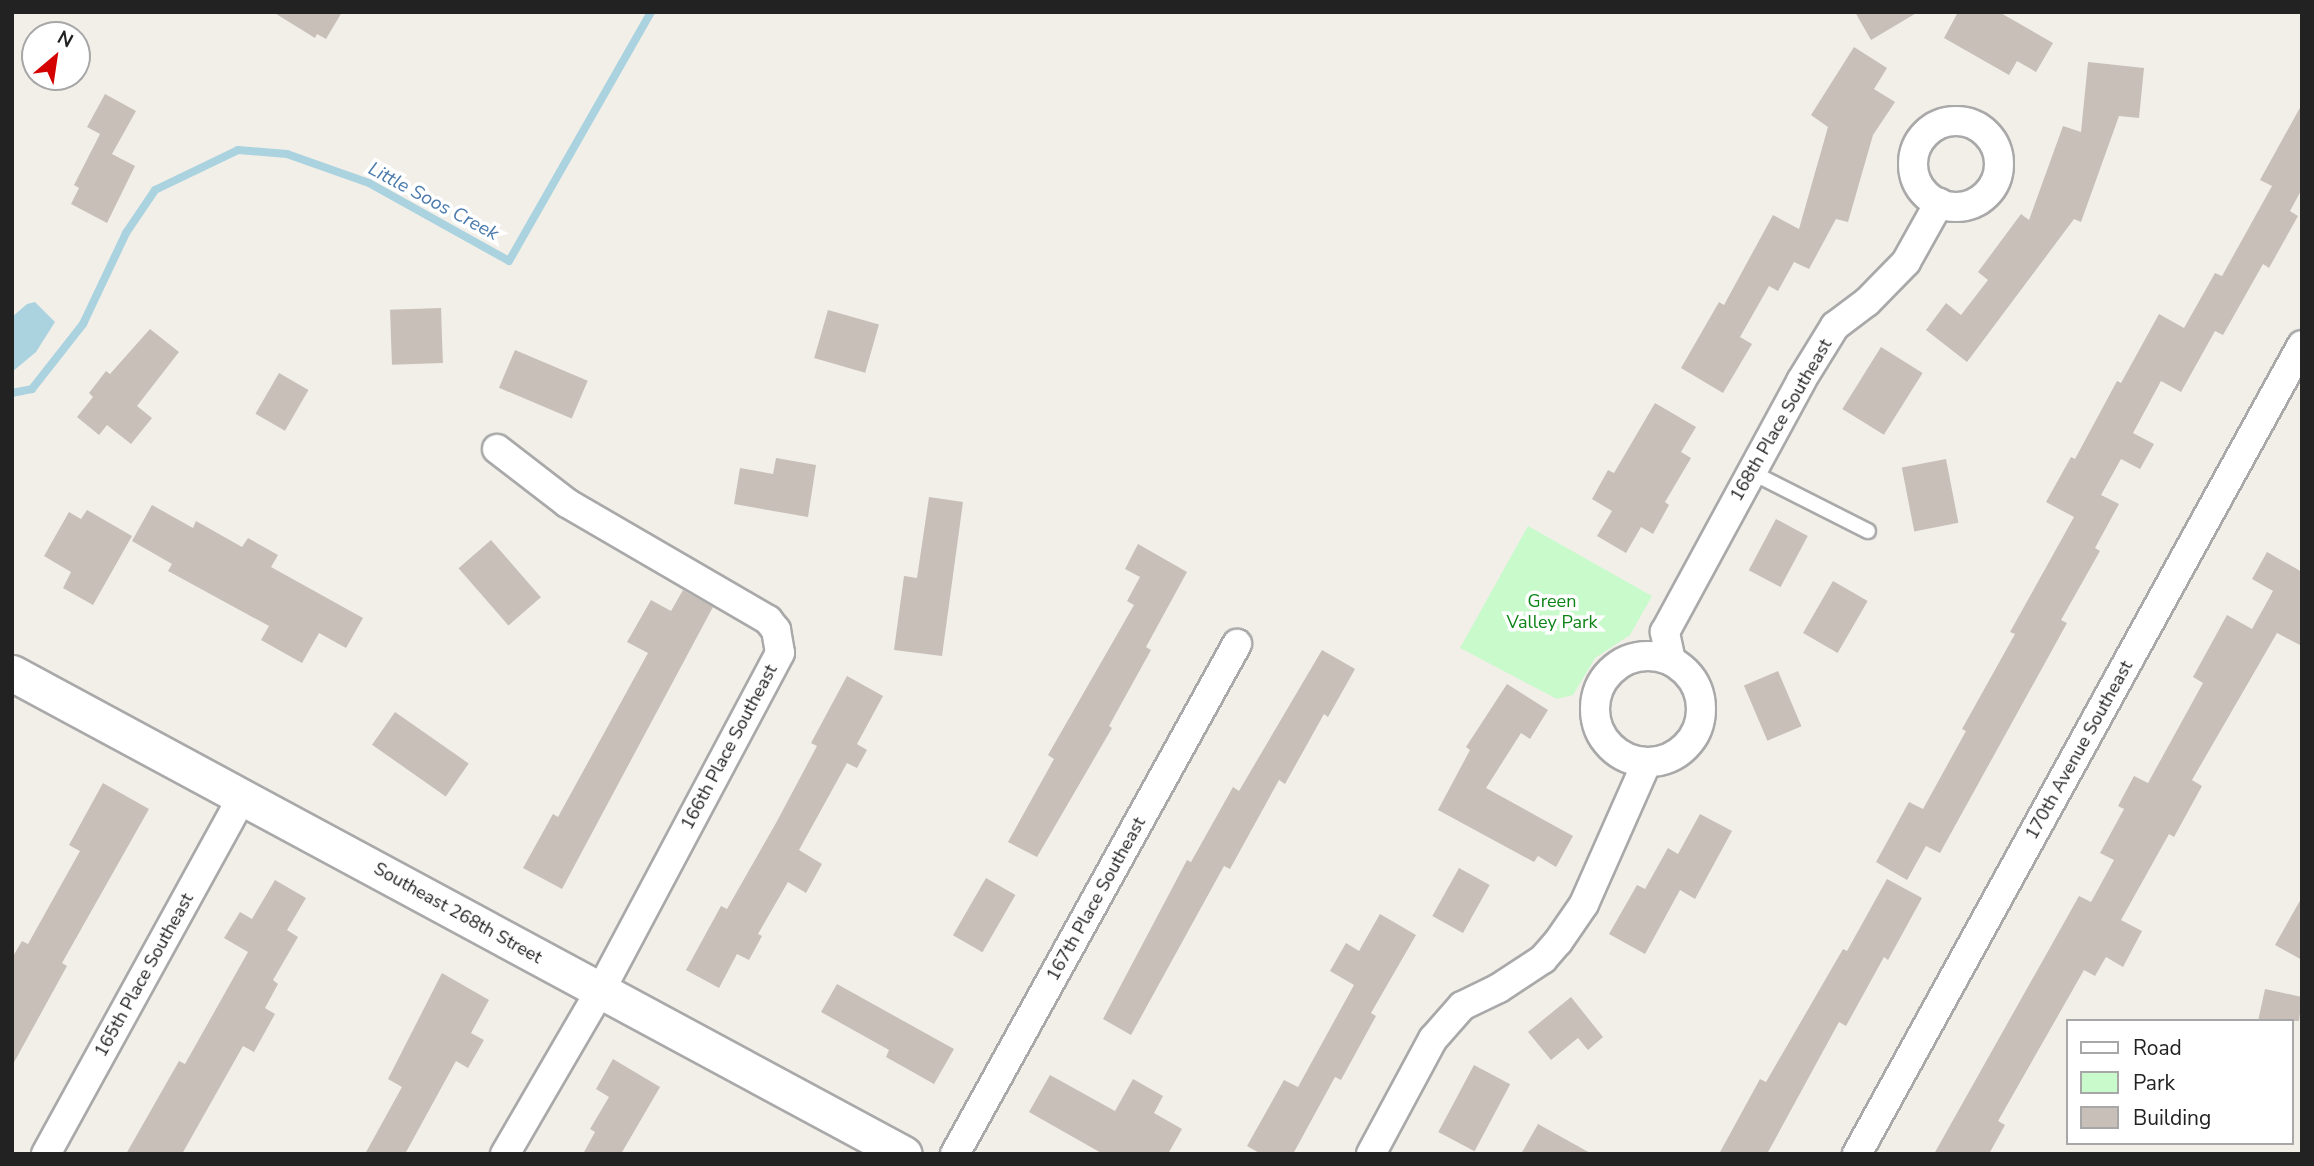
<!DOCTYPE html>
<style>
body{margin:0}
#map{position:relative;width:2314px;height:1166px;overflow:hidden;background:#f2efe9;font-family:"Nunito Sans",sans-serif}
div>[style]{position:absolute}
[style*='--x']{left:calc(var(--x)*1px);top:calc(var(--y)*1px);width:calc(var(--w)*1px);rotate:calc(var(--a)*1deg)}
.park>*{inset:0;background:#c8facc}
.water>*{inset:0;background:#aad3df}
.stream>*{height:8px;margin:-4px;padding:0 4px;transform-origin:4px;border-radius:4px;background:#aad3df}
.building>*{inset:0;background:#c7bfb8;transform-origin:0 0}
.roads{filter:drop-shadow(2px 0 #a9a9a9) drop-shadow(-2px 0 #a9a9a9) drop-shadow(0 2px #a9a9a9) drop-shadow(0 -2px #a9a9a9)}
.service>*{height:14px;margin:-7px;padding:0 7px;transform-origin:7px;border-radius:7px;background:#fff}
.minor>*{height:28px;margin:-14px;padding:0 14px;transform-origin:14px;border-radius:14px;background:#fff}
.minor>.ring{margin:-14px;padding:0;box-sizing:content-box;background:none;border:28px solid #fff;border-radius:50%}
.tertiary>*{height:35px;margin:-17.5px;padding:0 17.5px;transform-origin:17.5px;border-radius:17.5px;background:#fff}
span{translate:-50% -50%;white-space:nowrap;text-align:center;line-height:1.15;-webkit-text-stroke:7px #fff;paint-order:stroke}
.street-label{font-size:18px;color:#222}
.park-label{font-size:18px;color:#0c8416}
.water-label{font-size:19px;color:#4a7aab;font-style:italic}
.frame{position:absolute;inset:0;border:14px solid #222;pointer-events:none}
.legend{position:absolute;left:2066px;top:1019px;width:228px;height:126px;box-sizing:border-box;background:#fff;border:2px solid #a7a7a7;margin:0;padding:9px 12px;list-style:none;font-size:21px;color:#222}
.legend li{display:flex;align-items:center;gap:14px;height:35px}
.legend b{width:35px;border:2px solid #a7a7a7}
.north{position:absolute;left:21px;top:21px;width:70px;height:70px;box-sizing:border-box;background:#fff;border:2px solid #a7a7a7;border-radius:50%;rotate:29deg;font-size:19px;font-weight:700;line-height:28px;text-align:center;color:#222}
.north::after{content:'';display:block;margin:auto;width:24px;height:32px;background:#d40000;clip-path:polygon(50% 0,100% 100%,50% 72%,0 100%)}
</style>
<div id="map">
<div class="park">
<i style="clip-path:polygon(1528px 526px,1652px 596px,1630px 635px,1595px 658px,1573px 695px,1557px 699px,1460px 648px)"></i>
</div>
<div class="water">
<i style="clip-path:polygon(35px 302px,55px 322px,36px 352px,12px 372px,12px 317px,27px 304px)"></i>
</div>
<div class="stream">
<i style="--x:12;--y:393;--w:20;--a:-11"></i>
<i style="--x:32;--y:389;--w:83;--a:-51.9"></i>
<i style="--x:83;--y:324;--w:101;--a:-64.7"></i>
<i style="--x:126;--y:233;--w:52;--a:-56"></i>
<i style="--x:155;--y:190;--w:92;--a:-25.7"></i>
<i style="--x:238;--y:150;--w:49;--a:4.7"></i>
<i style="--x:287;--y:154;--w:87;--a:19.5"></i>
<i style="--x:369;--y:183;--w:160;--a:29.1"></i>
<i style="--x:509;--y:261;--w:287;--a:-60.3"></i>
</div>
<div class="building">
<i style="clip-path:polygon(273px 12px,342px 12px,326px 39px,317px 34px,315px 38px)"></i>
<i style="clip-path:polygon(1855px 12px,1918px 12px,1871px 40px)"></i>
<i style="clip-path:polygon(1958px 12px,1999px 12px,2053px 43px,2036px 72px,2017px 61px,2009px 75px,1944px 38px)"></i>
<i style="clip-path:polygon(1854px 47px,1887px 68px,1874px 89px,1895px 102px,1873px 135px,1848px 222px,1836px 219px,1809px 269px,1794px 262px,1778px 291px,1769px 286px,1740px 337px,1752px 344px,1723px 393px,1681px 368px,1719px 302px,1724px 305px,1773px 215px,1799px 229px,1828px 127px,1811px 115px)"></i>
<i style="clip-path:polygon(2088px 62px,2144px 68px,2139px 118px,2119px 116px,2081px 222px,2074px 219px,1967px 362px,1926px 330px,1946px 303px,1961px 315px,1988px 280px,1978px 272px,2021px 214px,2029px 220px,2063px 126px,2081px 132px)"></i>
<i style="clip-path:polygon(105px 94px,136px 111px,112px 154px,135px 166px,107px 223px,71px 204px,79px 188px,74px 185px,100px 134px,87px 127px)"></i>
<i style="clip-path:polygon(2302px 104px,2302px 189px,2290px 211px,2298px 216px,2269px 268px,2263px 264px,2223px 335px,2215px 331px,2181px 392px,2161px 381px,2133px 433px,2154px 444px,2140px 469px,2121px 459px,2101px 495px,2119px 504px,2095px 548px,2100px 551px,2061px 620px,2067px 623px,1940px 853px,1926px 846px,1907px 880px,1876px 862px,1909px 802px,1923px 809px,1966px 731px,1962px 729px,2015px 634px,2010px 632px,2074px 517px,2046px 502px,2071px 457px,2075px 459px,2117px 381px,2121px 383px,2159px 314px,2184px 328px,2215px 273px,2222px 276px,2272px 186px,2260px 180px)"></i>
<i style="left:441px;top:308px;width:55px;height:51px;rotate:88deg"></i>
<i style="left:828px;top:310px;width:53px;height:50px;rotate:16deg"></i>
<i style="clip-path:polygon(150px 329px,179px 352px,137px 406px,152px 418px,131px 444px,107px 425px,99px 435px,77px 417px,93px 397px,89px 393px,106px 371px,110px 374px)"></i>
<i style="left:1881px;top:347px;width:49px;height:73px;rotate:32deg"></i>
<i style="left:515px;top:350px;width:79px;height:41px;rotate:23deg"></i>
<i style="left:279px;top:373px;width:34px;height:47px;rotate:30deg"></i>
<i style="clip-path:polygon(1655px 403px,1696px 427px,1681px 452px,1691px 458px,1665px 502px,1669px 505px,1653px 534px,1641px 527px,1626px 553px,1597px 536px,1612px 511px,1592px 499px,1608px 470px,1614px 473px)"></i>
<i style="clip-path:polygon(776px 458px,816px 465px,808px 517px,734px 504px,740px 468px,773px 474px)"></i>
<i style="left:1946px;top:459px;width:65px;height:45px;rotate:79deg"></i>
<i style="clip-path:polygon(929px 497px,963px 502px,942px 656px,894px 650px,904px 576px,917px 578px)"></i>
<i style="clip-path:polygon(152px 505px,193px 528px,196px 521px,242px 547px,248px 538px,278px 555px,271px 567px,363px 618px,346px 648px,319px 633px,302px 663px,261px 640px,269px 626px,168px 571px,172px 564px,132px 541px)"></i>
<i style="clip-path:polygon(87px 510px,132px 536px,93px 605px,63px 588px,71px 572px,44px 556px,69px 512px,81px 519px)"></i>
<i style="left:1776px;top:519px;width:36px;height:58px;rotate:28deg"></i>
<i style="left:491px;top:540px;width:76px;height:43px;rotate:49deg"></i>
<i style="clip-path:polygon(1138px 544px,1187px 572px,1146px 647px,1151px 650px,1109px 726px,1112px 728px,1037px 857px,1008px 842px,1054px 759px,1048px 755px,1134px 605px,1127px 601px,1140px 577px,1125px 569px)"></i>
<i style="clip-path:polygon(2267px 552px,2302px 572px,2302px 646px,2277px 633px,2192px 780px,2202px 786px,2174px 837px,2169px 834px,2121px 920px,2142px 931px,2123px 967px,2106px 957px,2095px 976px,2084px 970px,1998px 1121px,2005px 1125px,1989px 1154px,1934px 1154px,2079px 896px,2091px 902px,2114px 860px,2100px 853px,2124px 809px,2118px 806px,2134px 776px,2148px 783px,2203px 683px,2193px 677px,2227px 615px,2252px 629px,2273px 591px,2252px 579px)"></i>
<i style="left:1833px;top:581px;width:40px;height:60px;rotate:30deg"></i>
<i style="clip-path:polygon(683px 590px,713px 607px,562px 889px,523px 868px,553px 814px,558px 817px,648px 653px,627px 642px,651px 600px,671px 611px)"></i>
<i style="clip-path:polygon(1322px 650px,1355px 669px,1328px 717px,1324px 714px,1285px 784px,1279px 780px,1230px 869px,1224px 866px,1131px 1035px,1103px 1019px,1187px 860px,1191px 862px,1233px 787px,1239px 791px)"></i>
<i style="left:1778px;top:671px;width:60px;height:37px;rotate:67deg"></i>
<i style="clip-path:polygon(847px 676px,883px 696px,857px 744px,867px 750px,857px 768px,847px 763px,799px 850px,822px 864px,806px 893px,788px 882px,758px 934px,762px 936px,749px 960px,737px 954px,719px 988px,686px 970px,721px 906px,727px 909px,776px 823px,817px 746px,811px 743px)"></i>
<i style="clip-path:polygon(1507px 684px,1548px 710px,1530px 739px,1521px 733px,1486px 788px,1573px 836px,1556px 867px,1538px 856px,1534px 862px,1438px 810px,1470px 750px,1466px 747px)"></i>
<i style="left:395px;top:712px;width:90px;height:40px;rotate:35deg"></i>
<i style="clip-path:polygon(103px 783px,149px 809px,62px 963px,67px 966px,12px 1066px,12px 958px,22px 941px,28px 944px,80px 851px,69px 845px)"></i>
<i style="clip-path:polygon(1700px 814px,1732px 831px,1695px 899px,1680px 890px,1645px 954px,1609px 934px,1637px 885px,1645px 889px,1668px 848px,1678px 854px)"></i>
<i style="left:1459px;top:868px;width:35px;height:55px;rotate:29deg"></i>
<i style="left:986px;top:878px;width:34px;height:66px;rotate:30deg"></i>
<i style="clip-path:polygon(1887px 879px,1922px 898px,1888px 960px,1884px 957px,1846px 1026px,1839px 1022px,1767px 1154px,1719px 1154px,1760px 1079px,1766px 1082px,1843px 949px,1847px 951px)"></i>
<i style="clip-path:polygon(275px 880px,306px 898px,287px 930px,298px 937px,273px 980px,278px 984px,265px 1008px,275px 1014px,254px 1052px,243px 1046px,182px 1154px,126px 1154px,179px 1061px,185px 1064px,248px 952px,224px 938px,240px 912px,252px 919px)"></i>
<i style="clip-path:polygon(2302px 897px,2302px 960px,2275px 945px)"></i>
<i style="clip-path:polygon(1380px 914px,1416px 935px,1371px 1013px,1376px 1016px,1341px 1080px,1335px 1077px,1293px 1154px,1261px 1154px,1247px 1146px,1284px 1080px,1298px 1087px,1354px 985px,1330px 971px,1346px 943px,1359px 951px)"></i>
<i style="clip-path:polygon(442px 973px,489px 1000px,471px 1033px,484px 1040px,468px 1068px,456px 1061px,405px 1154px,365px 1154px,402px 1087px,388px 1079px)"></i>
<i style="clip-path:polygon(837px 984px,954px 1049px,934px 1084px,886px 1057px,889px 1050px,821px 1012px)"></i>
<i style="clip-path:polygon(2265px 989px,2302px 997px,2299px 1021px,2258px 1021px)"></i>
<i style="clip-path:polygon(1571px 997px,1603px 1037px,1588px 1050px,1578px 1038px,1551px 1060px,1528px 1032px)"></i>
<i style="clip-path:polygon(613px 1059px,660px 1087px,621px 1154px,583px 1154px,595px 1132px,590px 1129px,609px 1097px,596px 1089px)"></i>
<i style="left:1474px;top:1065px;width:41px;height:76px;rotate:28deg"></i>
<i style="clip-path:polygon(1050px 1075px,1115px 1111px,1133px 1079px,1163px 1096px,1154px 1113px,1182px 1129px,1168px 1154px,1103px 1154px,1029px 1112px)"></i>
<i style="clip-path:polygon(1538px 1124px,1592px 1154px,1521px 1154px)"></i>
</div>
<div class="roads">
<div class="service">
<i style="--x:1751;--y:472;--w:131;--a:26.8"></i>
</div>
<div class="minor">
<i class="ring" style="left:1913px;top:121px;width:58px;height:58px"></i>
<i style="--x:497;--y:449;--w:88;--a:37.6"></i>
<i style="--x:567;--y:503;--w:233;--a:30.2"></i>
<i style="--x:768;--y:620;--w:13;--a:51"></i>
<i style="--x:776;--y:630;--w:23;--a:80"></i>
<i style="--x:780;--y:653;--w:383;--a:118"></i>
<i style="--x:600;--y:991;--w:189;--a:120.2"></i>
<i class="ring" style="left:1595px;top:656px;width:78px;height:78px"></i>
<i style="--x:1671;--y:661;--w:30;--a:-102"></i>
<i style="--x:1665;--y:632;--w:285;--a:-61.5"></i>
<i style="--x:1801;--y:381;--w:65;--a:-58.3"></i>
<i style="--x:1835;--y:326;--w:40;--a:-37"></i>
<i style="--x:1867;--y:302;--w:56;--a:-45.7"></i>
<i style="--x:1906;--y:262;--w:68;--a:-60.8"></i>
<i style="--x:46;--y:1154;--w:409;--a:-61.2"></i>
<i style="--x:955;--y:1154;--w:583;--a:-61.06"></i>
<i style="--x:1371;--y:1154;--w:131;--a:-61.7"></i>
<i style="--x:1433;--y:1039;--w:44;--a:-48.7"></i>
<i style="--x:1462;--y:1006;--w:41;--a:-25.9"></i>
<i style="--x:1499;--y:988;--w:53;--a:-33.4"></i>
<i style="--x:1543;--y:959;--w:23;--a:-49"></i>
<i style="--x:1558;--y:942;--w:46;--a:-55.6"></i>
<i style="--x:1584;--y:904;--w:155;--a:-66.1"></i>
<i style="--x:1857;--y:1154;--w:923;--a:-61.19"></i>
</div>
<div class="tertiary">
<i style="--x:12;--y:673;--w:1013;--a:28.34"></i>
</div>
</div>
<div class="street-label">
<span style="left:1781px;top:420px;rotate:-60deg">168th Place Southeast</span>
<span style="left:729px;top:747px;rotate:-62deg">166th Place Southeast</span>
<span style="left:2079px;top:750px;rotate:-61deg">170th Avenue Southeast</span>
<span style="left:1096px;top:899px;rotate:-61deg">167th Place Southeast</span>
<span style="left:458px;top:913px;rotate:29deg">Southeast 268th Street</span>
<span style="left:144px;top:975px;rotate:-61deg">165th Place Southeast</span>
</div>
<div class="park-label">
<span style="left:1552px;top:612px">Green<br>Valley Park</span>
</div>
<div class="water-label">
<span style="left:433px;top:202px;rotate:28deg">Little Soos Creek</span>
</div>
<div class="frame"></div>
<ul class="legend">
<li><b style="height:9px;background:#fff"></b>Road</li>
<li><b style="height:19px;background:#c8facc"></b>Park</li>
<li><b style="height:19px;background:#c7bfb8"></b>Building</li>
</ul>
<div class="north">N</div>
</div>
